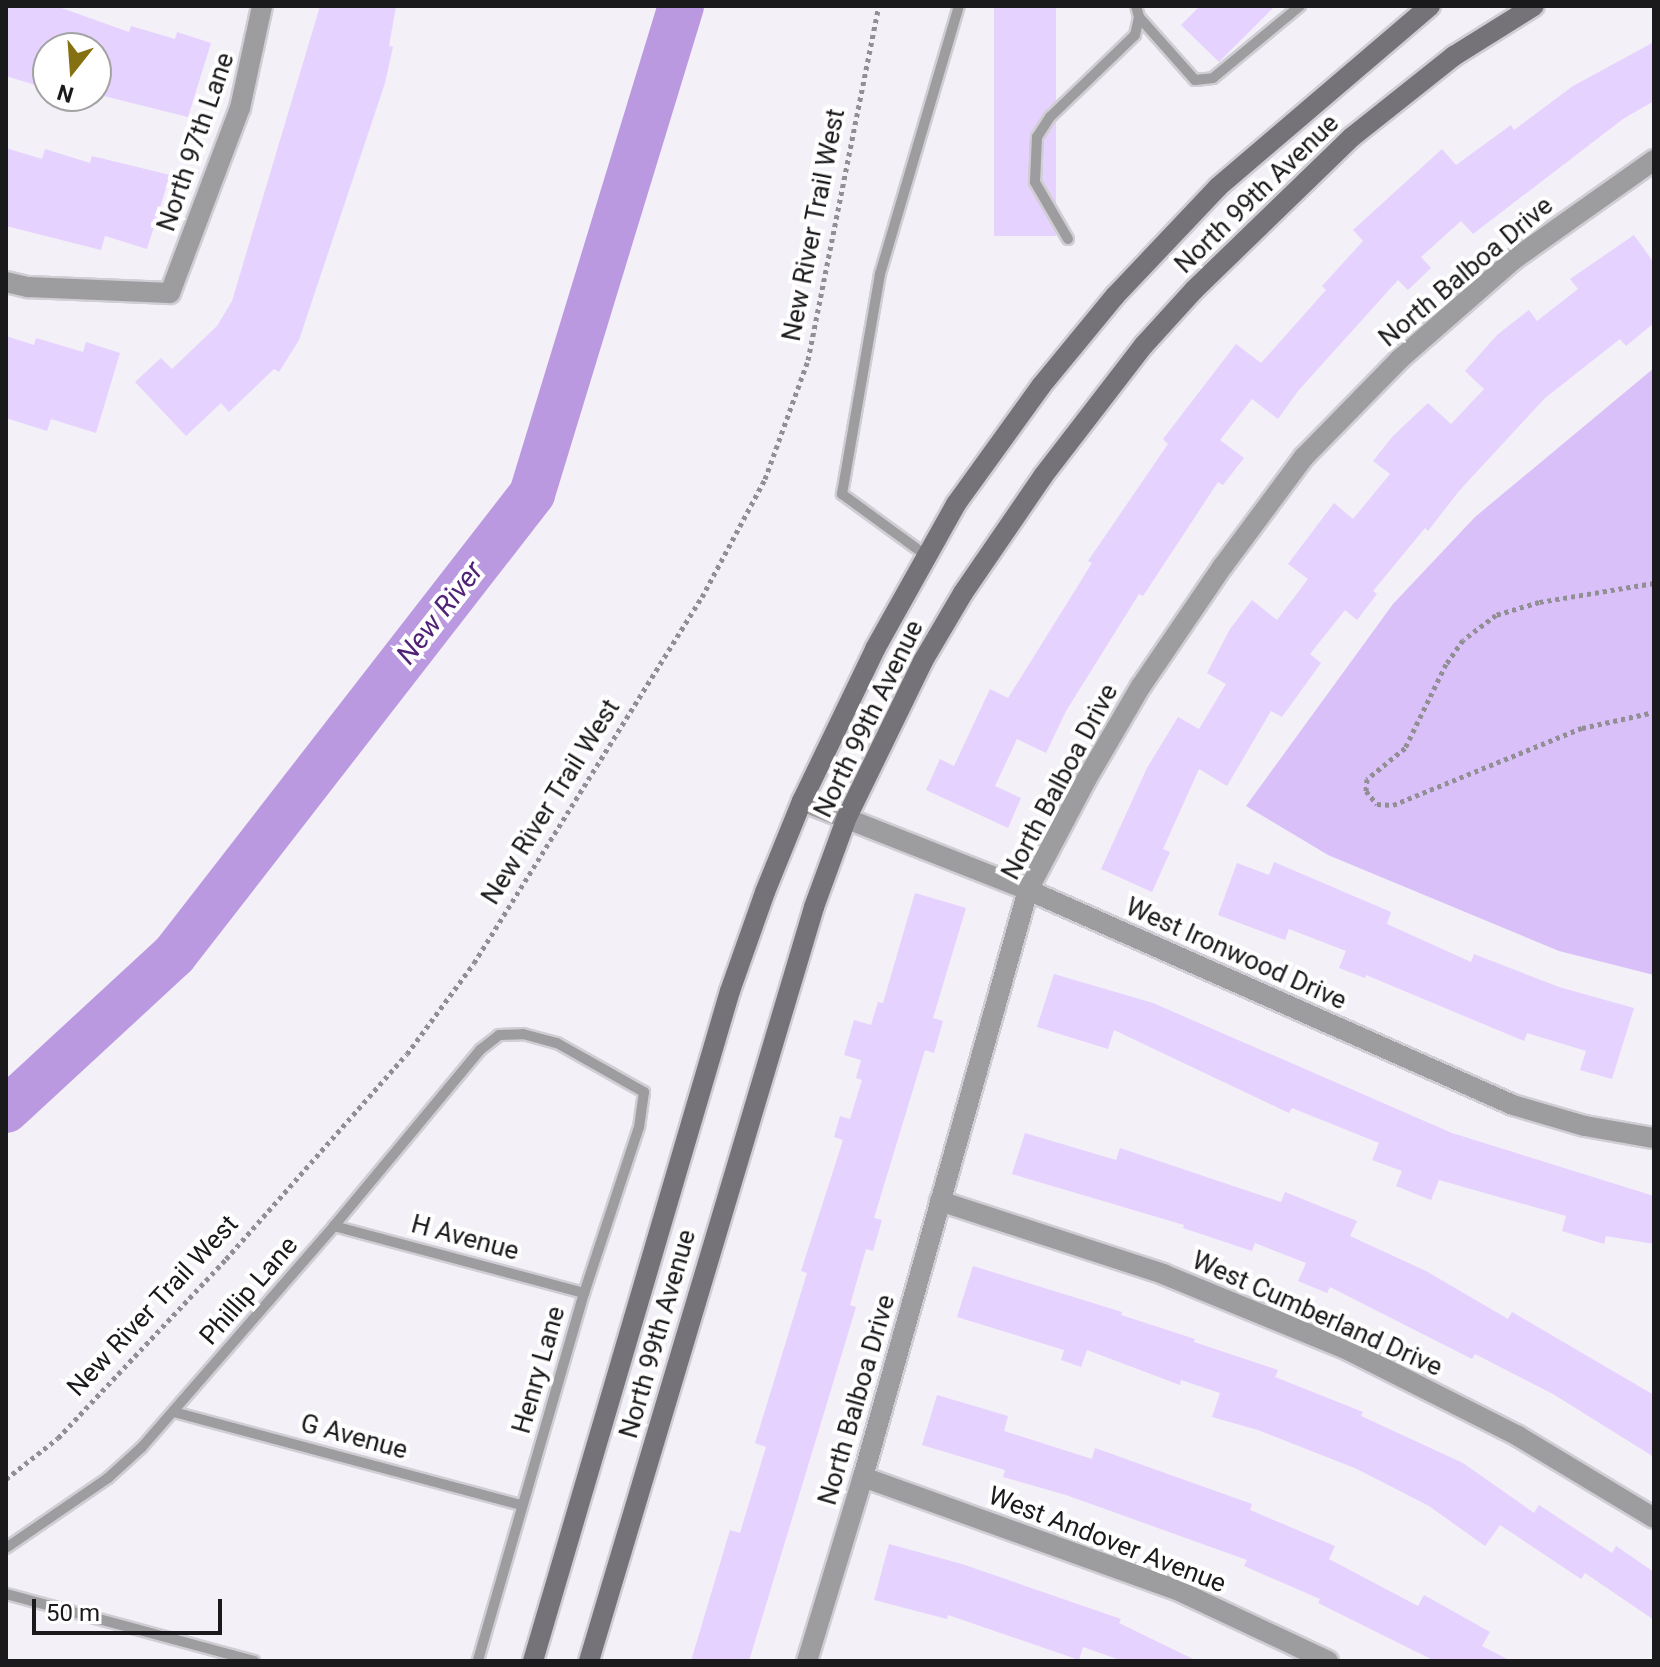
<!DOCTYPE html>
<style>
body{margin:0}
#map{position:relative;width:1660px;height:1667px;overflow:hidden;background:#f3f0f7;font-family:Roboto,sans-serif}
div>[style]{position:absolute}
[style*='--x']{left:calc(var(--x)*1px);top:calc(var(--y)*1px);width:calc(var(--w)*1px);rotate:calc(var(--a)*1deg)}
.green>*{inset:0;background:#dac0f9}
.river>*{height:46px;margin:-23px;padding:0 23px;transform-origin:23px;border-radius:23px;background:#bb99e1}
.building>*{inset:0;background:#e6d2fe;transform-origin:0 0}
.path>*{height:5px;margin-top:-2.5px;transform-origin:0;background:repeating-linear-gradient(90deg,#918f94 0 4px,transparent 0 8px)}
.roads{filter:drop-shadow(2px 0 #d0ced4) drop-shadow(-2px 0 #d0ced4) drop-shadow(0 2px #d0ced4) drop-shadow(0 -2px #d0ced4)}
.lane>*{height:10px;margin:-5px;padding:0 5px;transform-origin:5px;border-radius:5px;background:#9d9c9f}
.street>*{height:20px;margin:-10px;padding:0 10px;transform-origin:10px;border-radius:10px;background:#9d9c9f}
.secondary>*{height:20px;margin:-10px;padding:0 10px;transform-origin:10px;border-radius:10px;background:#757378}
span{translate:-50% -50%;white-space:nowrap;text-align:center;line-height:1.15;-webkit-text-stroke:8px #fff;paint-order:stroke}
.street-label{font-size:26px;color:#1a191b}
.water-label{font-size:28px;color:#502376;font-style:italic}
.frame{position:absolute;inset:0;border:8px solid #1a191b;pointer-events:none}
.north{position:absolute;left:32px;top:32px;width:80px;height:80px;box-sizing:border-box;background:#fff;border:2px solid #a3a3a4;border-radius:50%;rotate:197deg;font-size:22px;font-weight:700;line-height:32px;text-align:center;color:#1a191b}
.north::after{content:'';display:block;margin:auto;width:28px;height:36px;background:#857111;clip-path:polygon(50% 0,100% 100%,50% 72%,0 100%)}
.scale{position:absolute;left:32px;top:1599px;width:190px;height:36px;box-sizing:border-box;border:4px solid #1a191b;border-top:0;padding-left:10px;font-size:24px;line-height:28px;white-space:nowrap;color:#1a191b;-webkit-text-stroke:6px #fff;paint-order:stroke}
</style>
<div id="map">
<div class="green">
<i style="clip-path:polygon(1654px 368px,1654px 975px,1559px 951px,1328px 855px,1246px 806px,1393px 604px,1475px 517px)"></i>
</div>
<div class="river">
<i style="--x:6;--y:1110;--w:229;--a:-42.7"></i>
<i style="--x:174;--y:955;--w:584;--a:-52.17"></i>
<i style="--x:532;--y:494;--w:510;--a:-73.02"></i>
</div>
<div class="building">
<i style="clip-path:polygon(6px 6px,56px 6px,129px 32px,131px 26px,175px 39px,177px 32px,211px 43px,188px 117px,96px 94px,96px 48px,48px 48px,48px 89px,6px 76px)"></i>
<i style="clip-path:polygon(320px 6px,396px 6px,389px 46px,393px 47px,385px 83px,299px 340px,279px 372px,274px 369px,229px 412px,221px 403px,186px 436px,135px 382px,161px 358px,172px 369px,217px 326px,232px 301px)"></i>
<i style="left:994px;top:6px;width:62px;height:230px"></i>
<i style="clip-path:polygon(1200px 6px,1275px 6px,1219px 62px,1181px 25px)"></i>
<i style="clip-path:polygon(1654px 42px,1654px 101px,1623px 119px,1473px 234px,1461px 221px,1421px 257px,1431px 268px,1408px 290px,1398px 280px,1298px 391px,1278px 419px,1252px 399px,1220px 440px,1244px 458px,1223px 485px,1218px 482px,1143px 596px,1139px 594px,1066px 711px,1046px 753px,1017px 739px,995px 786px,1021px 798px,1008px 828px,926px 790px,940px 759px,954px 766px,990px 689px,1008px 698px,1092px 563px,1088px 561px,1168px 444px,1163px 439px,1236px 344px,1261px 363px,1326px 290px,1322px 286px,1363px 241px,1353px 230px,1442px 149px,1456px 165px,1511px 125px,1514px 130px,1573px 86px)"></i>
<i style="clip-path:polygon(6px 148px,42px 159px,45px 149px,90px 163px,92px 156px,170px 175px,147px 249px,105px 236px,101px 250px,6px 226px)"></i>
<i style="clip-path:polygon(1634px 235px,1654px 263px,1654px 323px,1626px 346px,1620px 339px,1545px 398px,1459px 491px,1428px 531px,1425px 528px,1373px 591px,1377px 594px,1357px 620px,1345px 610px,1310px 654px,1321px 663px,1282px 717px,1271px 711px,1227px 786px,1199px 769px,1163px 849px,1170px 852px,1152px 892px,1101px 869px,1147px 768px,1178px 717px,1199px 729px,1226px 684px,1207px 673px,1230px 629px,1252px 600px,1277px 620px,1308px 579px,1288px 564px,1334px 503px,1353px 519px,1390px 474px,1373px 461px,1393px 436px,1428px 403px,1451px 424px,1484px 389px,1465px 371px,1497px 335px,1529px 310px,1537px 321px,1578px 289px,1570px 279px)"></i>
<i style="clip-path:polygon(6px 336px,34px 345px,36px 338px,83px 352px,86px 342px,120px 353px,96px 433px,51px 419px,47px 431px,6px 418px)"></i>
<i style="clip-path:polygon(1274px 862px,1391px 912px,1387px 924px,1471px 962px,1474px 954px,1559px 987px,1634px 1008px,1612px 1079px,1580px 1070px,1586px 1051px,1527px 1033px,1524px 1041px,1366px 975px,1365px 978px,1339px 968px,1346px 951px,1289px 929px,1285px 940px,1218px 915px,1237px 863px,1269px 875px)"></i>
<i style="clip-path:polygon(915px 893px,966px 908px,933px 1018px,943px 1021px,934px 1053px,925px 1050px,874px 1218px,882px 1220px,873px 1251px,866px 1249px,850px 1305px,856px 1307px,749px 1661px,691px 1661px,730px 1530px,740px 1533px,766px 1447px,755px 1443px,807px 1273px,801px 1271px,843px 1140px,834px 1137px,840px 1116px,850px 1119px,862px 1080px,856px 1078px,861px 1060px,844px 1055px,854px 1020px,871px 1025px,878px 1002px,883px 1003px)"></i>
<i style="clip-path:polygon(1054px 974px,1153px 1003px,1452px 1133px,1654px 1196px,1654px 1244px,1606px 1236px,1604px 1244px,1562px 1231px,1566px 1216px,1439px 1180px,1431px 1200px,1396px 1186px,1402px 1171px,1372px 1160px,1379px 1143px,1292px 1108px,1289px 1113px,1114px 1030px,1108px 1049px,1037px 1027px)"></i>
<i style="clip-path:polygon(1025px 1133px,1116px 1160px,1120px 1148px,1281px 1202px,1285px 1192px,1357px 1221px,1350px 1236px,1426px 1271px,1508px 1319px,1512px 1312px,1654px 1395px,1654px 1457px,1553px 1394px,1475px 1354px,1472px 1359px,1330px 1287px,1327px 1293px,1298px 1281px,1306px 1263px,1255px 1243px,1252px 1251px,1183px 1228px,1184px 1225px,1012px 1174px)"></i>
<i style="clip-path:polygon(973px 1266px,1122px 1312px,1121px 1315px,1195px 1339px,1194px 1342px,1278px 1370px,1275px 1377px,1363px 1412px,1361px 1416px,1463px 1463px,1534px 1513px,1539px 1505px,1612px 1553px,1616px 1546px,1654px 1572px,1654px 1620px,1585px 1573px,1581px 1579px,1500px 1525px,1485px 1546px,1429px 1506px,1357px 1469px,1258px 1430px,1212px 1417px,1220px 1393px,1181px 1380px,1180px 1385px,1087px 1350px,1081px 1367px,1061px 1360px,1064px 1350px,957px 1317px)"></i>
<i style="clip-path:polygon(937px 1395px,1008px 1416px,1004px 1431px,1092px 1459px,1095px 1448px,1252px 1504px,1250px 1510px,1335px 1546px,1329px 1559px,1418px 1606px,1424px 1595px,1490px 1632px,1482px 1646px,1511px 1661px,1435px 1661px,1318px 1603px,1320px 1599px,1244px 1566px,1247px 1560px,1066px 1495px,1003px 1477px,1005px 1470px,922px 1445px)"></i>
<i style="clip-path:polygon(889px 1544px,962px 1564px,1121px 1619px,1119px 1623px,1197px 1661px,1123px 1661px,1083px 1647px,1079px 1660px,948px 1615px,947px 1619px,874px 1600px)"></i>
</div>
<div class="path">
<i style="--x:1654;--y:583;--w:117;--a:170.6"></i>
<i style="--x:1539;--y:602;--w:45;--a:163.2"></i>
<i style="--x:1496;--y:615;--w:41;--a:142.9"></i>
<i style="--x:1463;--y:640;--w:29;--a:125"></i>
<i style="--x:1446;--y:664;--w:93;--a:116"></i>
<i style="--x:1405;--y:748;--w:49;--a:140.8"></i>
<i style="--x:1367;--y:779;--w:12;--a:95"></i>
<i style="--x:1366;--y:791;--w:17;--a:50"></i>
<i style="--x:1377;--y:804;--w:16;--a:4"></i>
<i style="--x:1393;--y:805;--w:204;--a:-22.2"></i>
<i style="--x:1582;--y:728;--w:74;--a:-12.5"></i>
<i style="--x:6;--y:1479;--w:66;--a:-38.3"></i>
<i style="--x:58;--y:1438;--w:245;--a:-46.8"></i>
<i style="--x:226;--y:1259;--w:273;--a:-48.6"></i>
<i style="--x:407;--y:1054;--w:113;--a:-53.6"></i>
<i style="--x:474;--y:963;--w:431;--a:-58.1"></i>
<i style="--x:702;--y:597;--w:134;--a:-61.9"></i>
<i style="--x:765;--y:479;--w:127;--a:-70.1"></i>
<i style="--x:808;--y:360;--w:361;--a:-78.7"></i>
</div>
<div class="roads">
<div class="lane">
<i style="--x:1139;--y:17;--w:84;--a:48.4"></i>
<i style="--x:1195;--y:80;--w:18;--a:-6"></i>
<i style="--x:1213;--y:78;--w:113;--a:-39.6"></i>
<i style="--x:1068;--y:239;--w:66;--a:-120.1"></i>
<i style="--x:1035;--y:182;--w:45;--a:-87.5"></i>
<i style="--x:1037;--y:137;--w:24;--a:-57"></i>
<i style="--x:1050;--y:117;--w:118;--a:-44"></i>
<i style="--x:1135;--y:35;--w:18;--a:-77"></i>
<i style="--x:1139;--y:17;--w:11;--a:-105"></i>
<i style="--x:927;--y:556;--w:105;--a:-143.9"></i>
<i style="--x:842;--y:494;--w:223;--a:-80.2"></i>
<i style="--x:880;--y:274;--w:279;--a:-73.6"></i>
<i style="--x:334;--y:1226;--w:259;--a:15"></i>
<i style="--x:174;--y:1412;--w:360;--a:15"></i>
<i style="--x:6;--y:1548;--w:124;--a:-34.5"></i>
<i style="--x:108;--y:1478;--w:46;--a:-42.4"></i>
<i style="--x:142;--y:1447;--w:293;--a:-49"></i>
<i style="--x:334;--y:1226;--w:229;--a:-50.3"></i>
<i style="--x:480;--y:1050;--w:24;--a:-38"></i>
<i style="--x:499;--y:1035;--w:24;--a:-2"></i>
<i style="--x:523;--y:1034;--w:35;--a:15"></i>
<i style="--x:557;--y:1043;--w:100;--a:29.4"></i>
<i style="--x:644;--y:1092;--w:35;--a:98"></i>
<i style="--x:639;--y:1127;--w:175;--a:108.3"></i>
<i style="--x:584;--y:1293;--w:383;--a:106.1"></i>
<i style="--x:6;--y:1594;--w:257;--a:15.1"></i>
</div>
<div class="street">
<i style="--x:6;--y:282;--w:23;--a:13"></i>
<i style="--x:28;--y:287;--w:142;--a:2.4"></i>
<i style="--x:170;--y:293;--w:198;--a:-69.3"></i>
<i style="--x:240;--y:108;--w:104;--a:-77.8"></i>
<i style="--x:802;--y:801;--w:243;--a:21.5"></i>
<i style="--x:1028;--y:890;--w:531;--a:23.91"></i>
<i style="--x:1513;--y:1105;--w:75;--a:16.3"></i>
<i style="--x:1585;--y:1126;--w:70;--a:9.9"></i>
<i style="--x:940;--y:1201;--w:235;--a:18.1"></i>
<i style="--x:1163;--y:1274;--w:200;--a:22.3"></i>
<i style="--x:1348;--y:1350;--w:191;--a:26.8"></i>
<i style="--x:1518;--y:1436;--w:159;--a:31.1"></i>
<i style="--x:863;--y:1477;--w:334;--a:19.8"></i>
<i style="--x:1177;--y:1590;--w:167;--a:25.2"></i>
<i style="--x:807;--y:1661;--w:192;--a:-73.1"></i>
<i style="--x:863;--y:1477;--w:610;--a:-74.3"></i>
<i style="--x:1028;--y:890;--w:124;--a:-62.2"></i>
<i style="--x:1086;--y:780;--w:109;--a:-59.7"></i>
<i style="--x:1141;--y:686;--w:145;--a:-55.7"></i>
<i style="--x:1223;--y:566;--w:136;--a:-53.4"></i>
<i style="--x:1304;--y:457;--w:137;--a:-45.6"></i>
<i style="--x:1400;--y:359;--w:150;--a:-41.2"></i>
<i style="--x:1513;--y:260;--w:173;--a:-35.3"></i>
</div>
<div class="secondary">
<i style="--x:533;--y:1661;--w:698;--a:-73.62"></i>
<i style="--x:730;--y:991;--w:105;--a:-70.5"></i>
<i style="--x:765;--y:892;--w:98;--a:-67.9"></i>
<i style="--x:802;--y:801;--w:169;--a:-64.3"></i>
<i style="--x:875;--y:649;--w:166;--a:-60.8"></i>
<i style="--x:956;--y:504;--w:145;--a:-54.2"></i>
<i style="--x:1041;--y:386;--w:117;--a:-50.6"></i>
<i style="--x:1115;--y:296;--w:150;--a:-46.6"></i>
<i style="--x:1218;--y:187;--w:279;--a:-40.5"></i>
<i style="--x:589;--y:1661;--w:787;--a:-73.38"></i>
<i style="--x:814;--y:907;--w:96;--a:-69.9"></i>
<i style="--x:847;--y:817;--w:174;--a:-64"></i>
<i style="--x:923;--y:661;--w:79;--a:-59.5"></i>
<i style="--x:963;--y:593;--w:142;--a:-55.6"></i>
<i style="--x:1043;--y:476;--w:165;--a:-52.4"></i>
<i style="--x:1144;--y:345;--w:74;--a:-47.7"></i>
<i style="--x:1194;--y:290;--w:220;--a:-44.1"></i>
<i style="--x:1352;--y:137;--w:130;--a:-38.5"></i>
<i style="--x:1454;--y:56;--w:94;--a:-32"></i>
</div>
</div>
<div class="street-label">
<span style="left:196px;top:142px;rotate:-71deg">North 97th Lane</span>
<span style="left:1257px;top:194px;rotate:-44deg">North 99th Avenue</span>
<span style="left:814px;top:225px;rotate:-79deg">New River Trail West</span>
<span style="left:1466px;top:272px;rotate:-40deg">North Balboa Drive</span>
<span style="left:869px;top:719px;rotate:-64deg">North 99th Avenue</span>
<span style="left:1060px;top:782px;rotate:-62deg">North Balboa Drive</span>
<span style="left:551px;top:802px;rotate:-58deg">New River Trail West</span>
<span style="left:1236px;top:954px;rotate:24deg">West Ironwood Drive</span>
<span style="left:465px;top:1238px;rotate:15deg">H Avenue</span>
<span style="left:249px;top:1291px;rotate:-49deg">Phillip Lane</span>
<span style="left:153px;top:1306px;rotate:-47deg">New River Trail West</span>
<span style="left:1317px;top:1314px;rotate:24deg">West Cumberland Drive</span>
<span style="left:658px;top:1334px;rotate:-74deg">North 99th Avenue</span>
<span style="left:539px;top:1370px;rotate:-74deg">Henry Lane</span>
<span style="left:857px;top:1400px;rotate:-74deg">North Balboa Drive</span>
<span style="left:354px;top:1437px;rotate:15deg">G Avenue</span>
<span style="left:1107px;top:1540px;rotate:21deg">West Andover Avenue</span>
</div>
<div class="water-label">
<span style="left:440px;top:613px;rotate:-52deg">New River</span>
</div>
<div class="frame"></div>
<div class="north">N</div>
<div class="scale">50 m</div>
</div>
